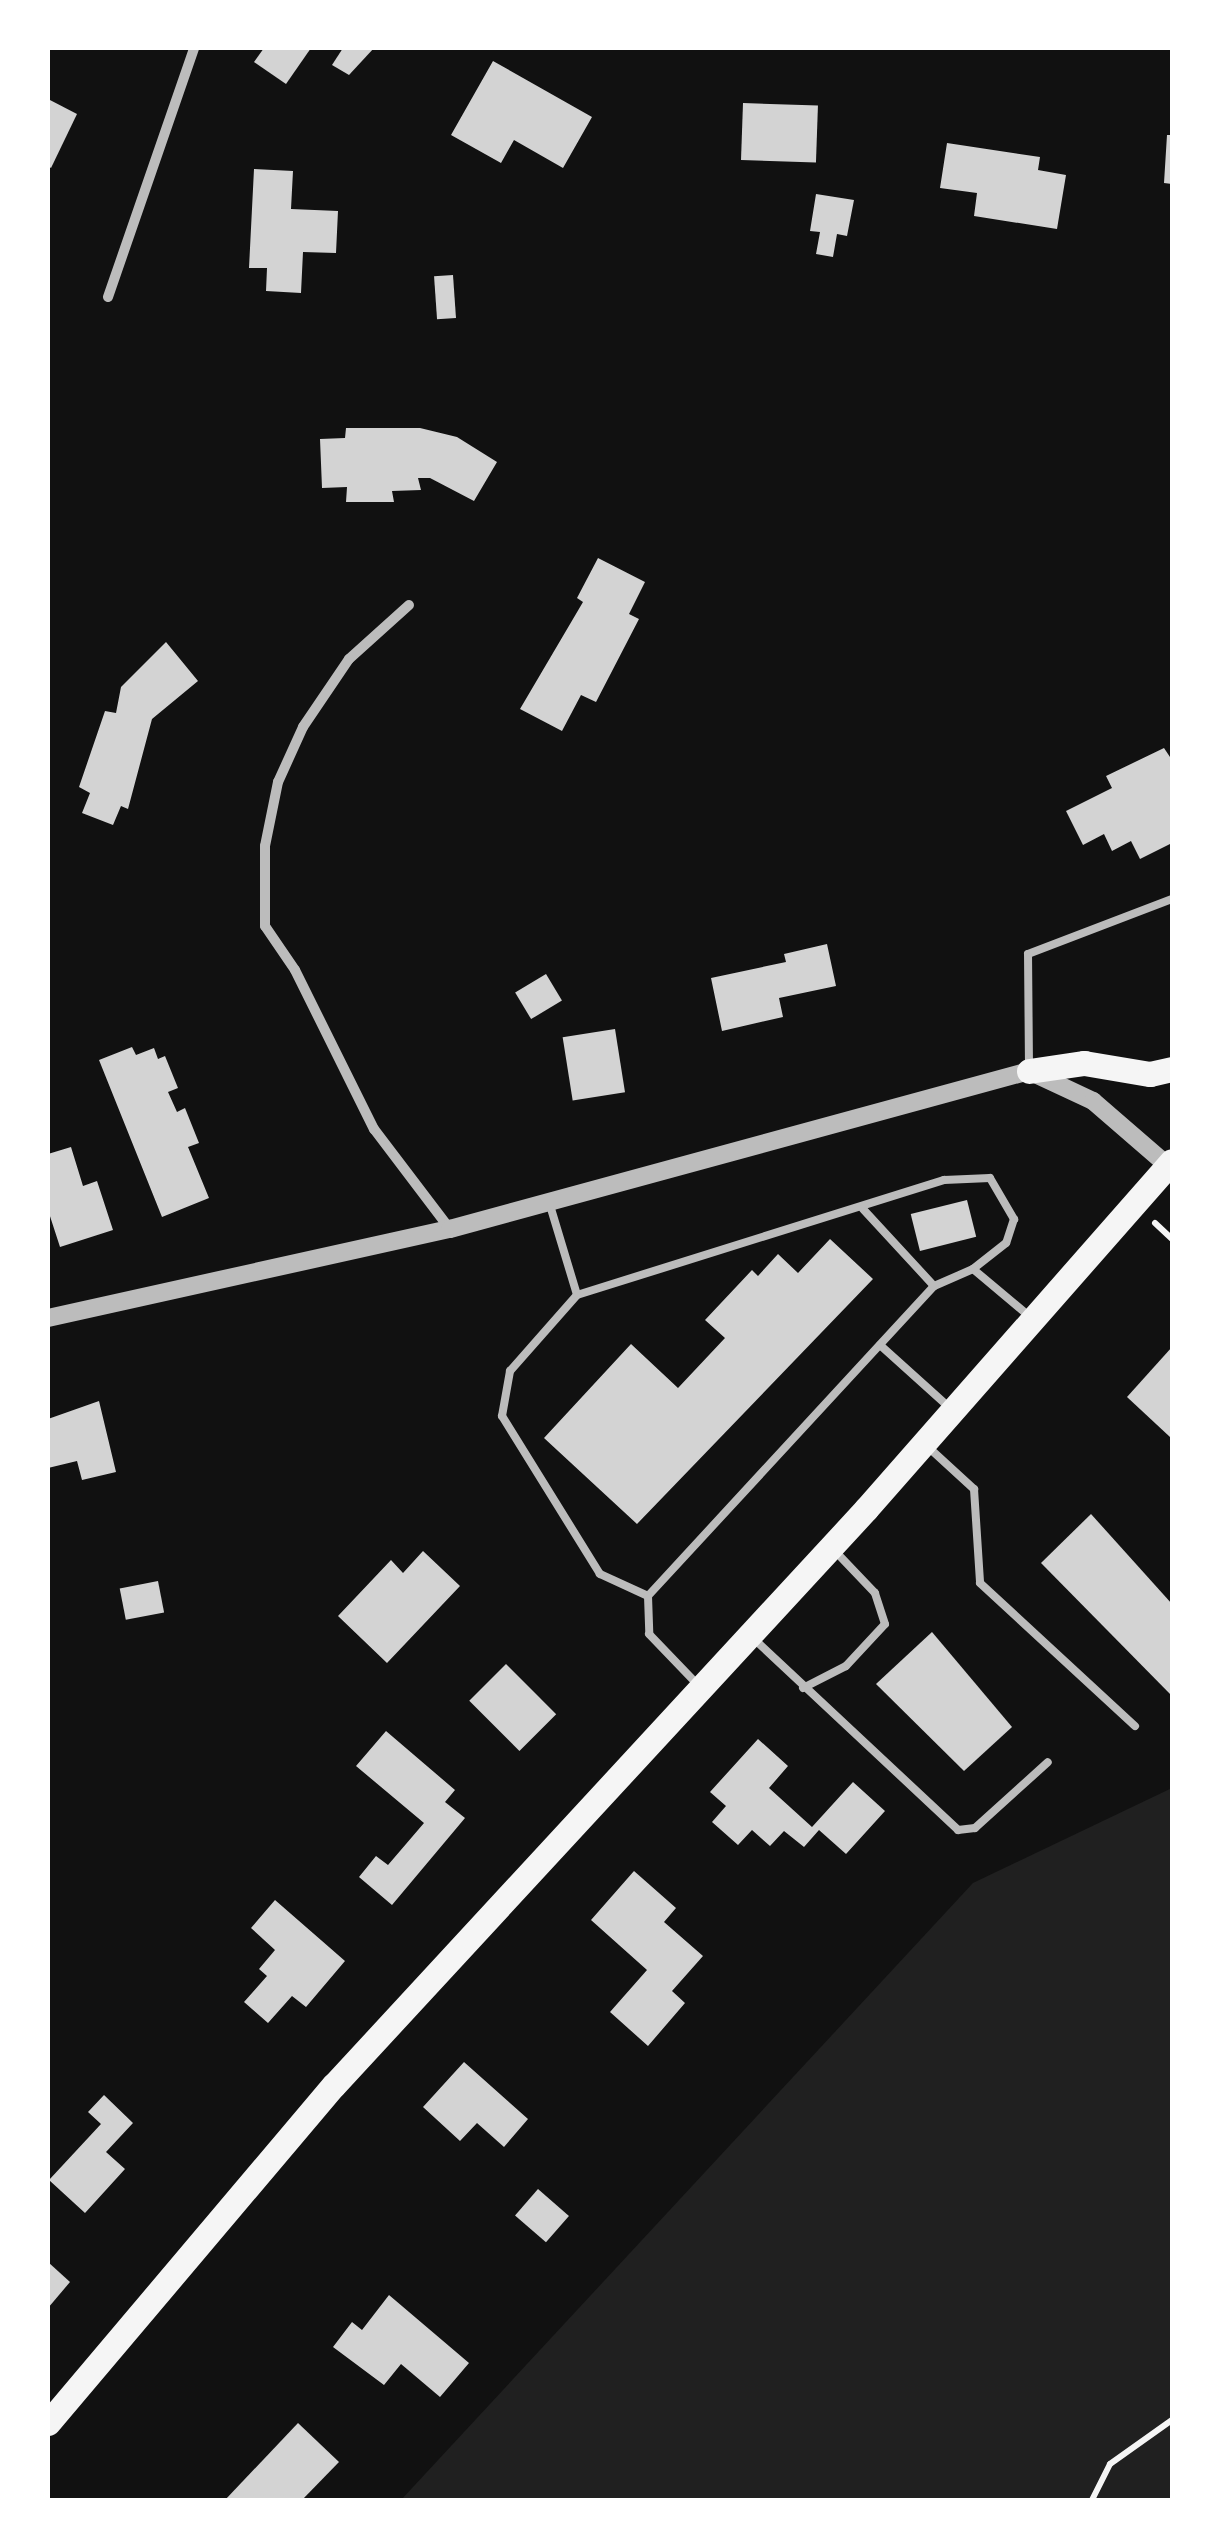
<!DOCTYPE html>
<style>
body{margin:0}
#map{position:relative;width:1220px;height:2548px;overflow:hidden;background:#111;font-family:"Noto Serif",serif}
div>[style]{position:absolute}
[style*='--x']{left:calc(var(--x)*1px);top:calc(var(--y)*1px);width:calc(var(--w)*1px);rotate:calc(var(--a)*1deg)}
.green>*{inset:0;background:#202020}
.building>*{inset:0;background:#d3d3d3;transform-origin:0 0}
.path>*{height:6px;margin:-3px;padding:0 3px;transform-origin:3px;border-radius:3px;background:#f5f5f5}
.service>*{height:8px;margin:-4px;padding:0 4px;transform-origin:4px;border-radius:4px;background:#bcbcbc}
.minor>*{height:10px;margin:-5px;padding:0 5px;transform-origin:5px;border-radius:5px;background:#bcbcbc}
.tertiary>*{height:18px;margin:-9px;padding:0 9px;transform-origin:9px;border-radius:9px;background:#bcbcbc}
.primary>*{height:25px;margin:-12.5px;padding:0 12.5px;transform-origin:12.5px;border-radius:12.5px;background:#f5f5f5}
span{translate:-50% -50%;white-space:nowrap;text-align:center;line-height:1.15;-webkit-text-stroke:10px #fff;paint-order:stroke}
.frame{position:absolute;inset:0;border:50px solid #fff;pointer-events:none}
</style>
<div id="map">
<div class="green">
<i style="clip-path:polygon(1172px 1788px,1172px 2500px,401px 2500px,973px 1883px)"></i>
</div>
<div class="building">
<i style="clip-path:polygon(264px 48px,311px 48px,286px 84px,254px 62px)"></i>
<i style="clip-path:polygon(343px 48px,374px 48px,349px 75px,332px 65px)"></i>
<i style="clip-path:polygon(493px 61px,592px 117px,563px 168px,514px 140px,501px 163px,451px 135px)"></i>
<i style="clip-path:polygon(48px 99px,77px 114px,51px 168px,48px 166px)"></i>
<i style="left:743px;top:103px;width:75px;height:57px;rotate:2deg"></i>
<i style="clip-path:polygon(1167px 135px,1172px 135px,1172px 184px,1164px 183px)"></i>
<i style="clip-path:polygon(947px 143px,1040px 157px,1038px 170px,1066px 175px,1057px 229px,974px 216px,977px 193px,940px 188px)"></i>
<i style="clip-path:polygon(254px 169px,293px 171px,291px 209px,338px 211px,336px 253px,303px 252px,301px 293px,266px 291px,267px 268px,249px 268px)"></i>
<i style="clip-path:polygon(816px 194px,854px 200px,847px 236px,837px 234px,833px 257px,816px 254px,820px 232px,810px 231px)"></i>
<i style="left:453px;top:275px;width:43px;height:19px;rotate:86deg"></i>
<i style="clip-path:polygon(346px 428px,420px 428px,457px 437px,497px 462px,474px 501px,430px 478px,418px 478px,421px 490px,392px 491px,394px 502px,346px 502px,347px 487px,322px 488px,320px 439px,345px 438px)"></i>
<i style="clip-path:polygon(598px 558px,645px 582px,629px 614px,639px 619px,596px 702px,581px 695px,562px 731px,520px 709px,583px 602px,577px 598px)"></i>
<i style="clip-path:polygon(166px 642px,198px 681px,152px 719px,128px 809px,121px 806px,113px 825px,82px 813px,90px 793px,79px 787px,105px 711px,116px 713px,121px 687px)"></i>
<i style="clip-path:polygon(1164px 748px,1172px 760px,1172px 843px,1140px 859px,1131px 841px,1112px 851px,1104px 834px,1083px 845px,1066px 811px,1112px 788px,1106px 776px)"></i>
<i style="clip-path:polygon(827px 944px,836px 986px,779px 998px,783px 1017px,722px 1031px,711px 978px,786px 962px,784px 954px)"></i>
<i style="left:546px;top:974px;width:31px;height:36px;rotate:59deg"></i>
<i style="left:615px;top:1029px;width:64px;height:53px;rotate:81deg"></i>
<i style="clip-path:polygon(132px 1047px,136px 1055px,154px 1048px,158px 1059px,165px 1056px,178px 1088px,168px 1092px,177px 1112px,185px 1108px,199px 1143px,188px 1147px,209px 1198px,162px 1217px,99px 1060px)"></i>
<i style="clip-path:polygon(71px 1147px,83px 1186px,97px 1181px,113px 1230px,60px 1247px,48px 1210px,48px 1154px)"></i>
<i style="left:967px;top:1200px;width:38px;height:58px;rotate:76deg"></i>
<i style="clip-path:polygon(830px 1239px,873px 1279px,637px 1524px,544px 1438px,631px 1344px,678px 1388px,725px 1338px,705px 1320px,752px 1270px,758px 1276px,778px 1254px,798px 1273px)"></i>
<i style="clip-path:polygon(1172px 1347px,1172px 1434px,1170px 1437px,1127px 1397px)"></i>
<i style="clip-path:polygon(99px 1401px,116px 1472px,82px 1480px,77px 1461px,48px 1468px,48px 1419px)"></i>
<i style="clip-path:polygon(1091px 1514px,1172px 1604px,1172px 1696px,1041px 1563px)"></i>
<i style="clip-path:polygon(423px 1551px,460px 1586px,387px 1663px,338px 1616px,391px 1560px,403px 1573px)"></i>
<i style="left:158px;top:1581px;width:32px;height:39px;rotate:79deg"></i>
<i style="clip-path:polygon(932px 1632px,1012px 1727px,964px 1771px,876px 1684px)"></i>
<i style="left:506px;top:1664px;width:71px;height:52px;rotate:45deg"></i>
<i style="clip-path:polygon(386px 1731px,455px 1790px,445px 1802px,465px 1818px,392px 1905px,359px 1877px,376px 1856px,388px 1865px,424px 1823px,356px 1766px)"></i>
<i style="clip-path:polygon(758px 1739px,788px 1766px,769px 1788px,812px 1827px,853px 1782px,885px 1811px,846px 1854px,819px 1830px,804px 1847px,784px 1831px,770px 1846px,752px 1830px,738px 1845px,712px 1822px,726px 1806px,710px 1792px)"></i>
<i style="clip-path:polygon(634px 1871px,676px 1908px,664px 1922px,703px 1956px,672px 1991px,685px 2003px,648px 2046px,610px 2012px,647px 1970px,591px 1920px)"></i>
<i style="clip-path:polygon(275px 1900px,345px 1961px,306px 2007px,292px 1996px,268px 2023px,244px 2002px,267px 1976px,259px 1969px,275px 1950px,251px 1928px)"></i>
<i style="clip-path:polygon(464px 2062px,528px 2119px,504px 2147px,477px 2123px,460px 2141px,423px 2107px)"></i>
<i style="clip-path:polygon(104px 2095px,133px 2123px,106px 2152px,125px 2169px,85px 2213px,49px 2180px,101px 2124px,88px 2112px)"></i>
<i style="left:538px;top:2189px;width:41px;height:35px;rotate:41deg"></i>
<i style="clip-path:polygon(48px 2262px,70px 2282px,48px 2308px)"></i>
<i style="clip-path:polygon(389px 2295px,469px 2363px,440px 2397px,401px 2364px,384px 2385px,333px 2347px,352px 2322px,362px 2330px)"></i>
<i style="clip-path:polygon(298px 2423px,339px 2462px,302px 2500px,225px 2500px)"></i>
</div>
<div class="path">
<i style="--x:1155;--y:1223;--w:23;--a:43"></i>
<i style="--x:1092;--y:2500;--w:40;--a:-63.4"></i>
<i style="--x:1110;--y:2464;--w:76;--a:-35.4"></i>
</div>
<div class="service">
<i style="--x:1029;--y:1067;--w:113;--a:-90.5"></i>
<i style="--x:1028;--y:954;--w:154;--a:-20.9"></i>
<i style="--x:990;--y:1178;--w:48;--a:59.7"></i>
<i style="--x:1014;--y:1219;--w:25;--a:108"></i>
<i style="--x:1006;--y:1243;--w:42;--a:141.8"></i>
<i style="--x:973;--y:1269;--w:43;--a:156.4"></i>
<i style="--x:934;--y:1286;--w:422;--a:132.7"></i>
<i style="--x:648;--y:1596;--w:53;--a:-155.4"></i>
<i style="--x:600;--y:1574;--w:186;--a:-121.8"></i>
<i style="--x:502;--y:1416;--w:46;--a:-79.9"></i>
<i style="--x:510;--y:1371;--w:101;--a:-48.6"></i>
<i style="--x:577;--y:1295;--w:385;--a:-17.4"></i>
<i style="--x:944;--y:1180;--w:46;--a:-2.5"></i>
<i style="--x:549;--y:1202;--w:97;--a:73.2"></i>
<i style="--x:863;--y:1209;--w:105;--a:47.3"></i>
<i style="--x:973;--y:1269;--w:73;--a:40"></i>
<i style="--x:880;--y:1345;--w:96;--a:42"></i>
<i style="--x:927;--y:1446;--w:64;--a:42.5"></i>
<i style="--x:974;--y:1489;--w:94;--a:86.3"></i>
<i style="--x:980;--y:1583;--w:211;--a:42.7"></i>
<i style="--x:648;--y:1596;--w:38;--a:88"></i>
<i style="--x:649;--y:1634;--w:68;--a:46.2"></i>
<i style="--x:753;--y:1638;--w:281;--a:43.1"></i>
<i style="--x:958;--y:1830;--w:17;--a:-7"></i>
<i style="--x:975;--y:1828;--w:98;--a:-42.1"></i>
<i style="--x:803;--y:1688;--w:48;--a:-27.1"></i>
<i style="--x:846;--y:1666;--w:57;--a:-47.1"></i>
<i style="--x:885;--y:1624;--w:33;--a:-108"></i>
<i style="--x:875;--y:1593;--w:57;--a:-133.6"></i>
</div>
<div class="minor">
<i style="--x:108;--y:297;--w:263;--a:-70.9"></i>
<i style="--x:409;--y:605;--w:81;--a:138"></i>
<i style="--x:349;--y:659;--w:82;--a:124.1"></i>
<i style="--x:303;--y:727;--w:60;--a:114.4"></i>
<i style="--x:278;--y:782;--w:65;--a:101.5"></i>
<i style="--x:265;--y:846;--w:80;--a:90"></i>
<i style="--x:265;--y:926;--w:53;--a:55.7"></i>
<i style="--x:295;--y:970;--w:178;--a:63.6"></i>
<i style="--x:374;--y:1129;--w:126;--a:52.8"></i>
</div>
<div class="tertiary">
<i style="--x:48;--y:1318;--w:412;--a:-12.5"></i>
<i style="--x:450;--y:1229;--w:600;--a:-15.26"></i>
<i style="--x:1029;--y:1071;--w:71;--a:25.1"></i>
<i style="--x:1093;--y:1101;--w:99;--a:40.9"></i>
</div>
<div class="primary">
<i style="--x:1029;--y:1071;--w:56;--a:-8.3"></i>
<i style="--x:1084;--y:1063;--w:67;--a:9.5"></i>
<i style="--x:1150;--y:1074;--w:23;--a:-13"></i>
<i style="--x:48;--y:2423;--w:443;--a:-49.8"></i>
<i style="--x:334;--y:2085;--w:784;--a:-47.27"></i>
<i style="--x:866;--y:1509;--w:463;--a:-48.7"></i>
</div>
<div class="frame"></div>
</div>
